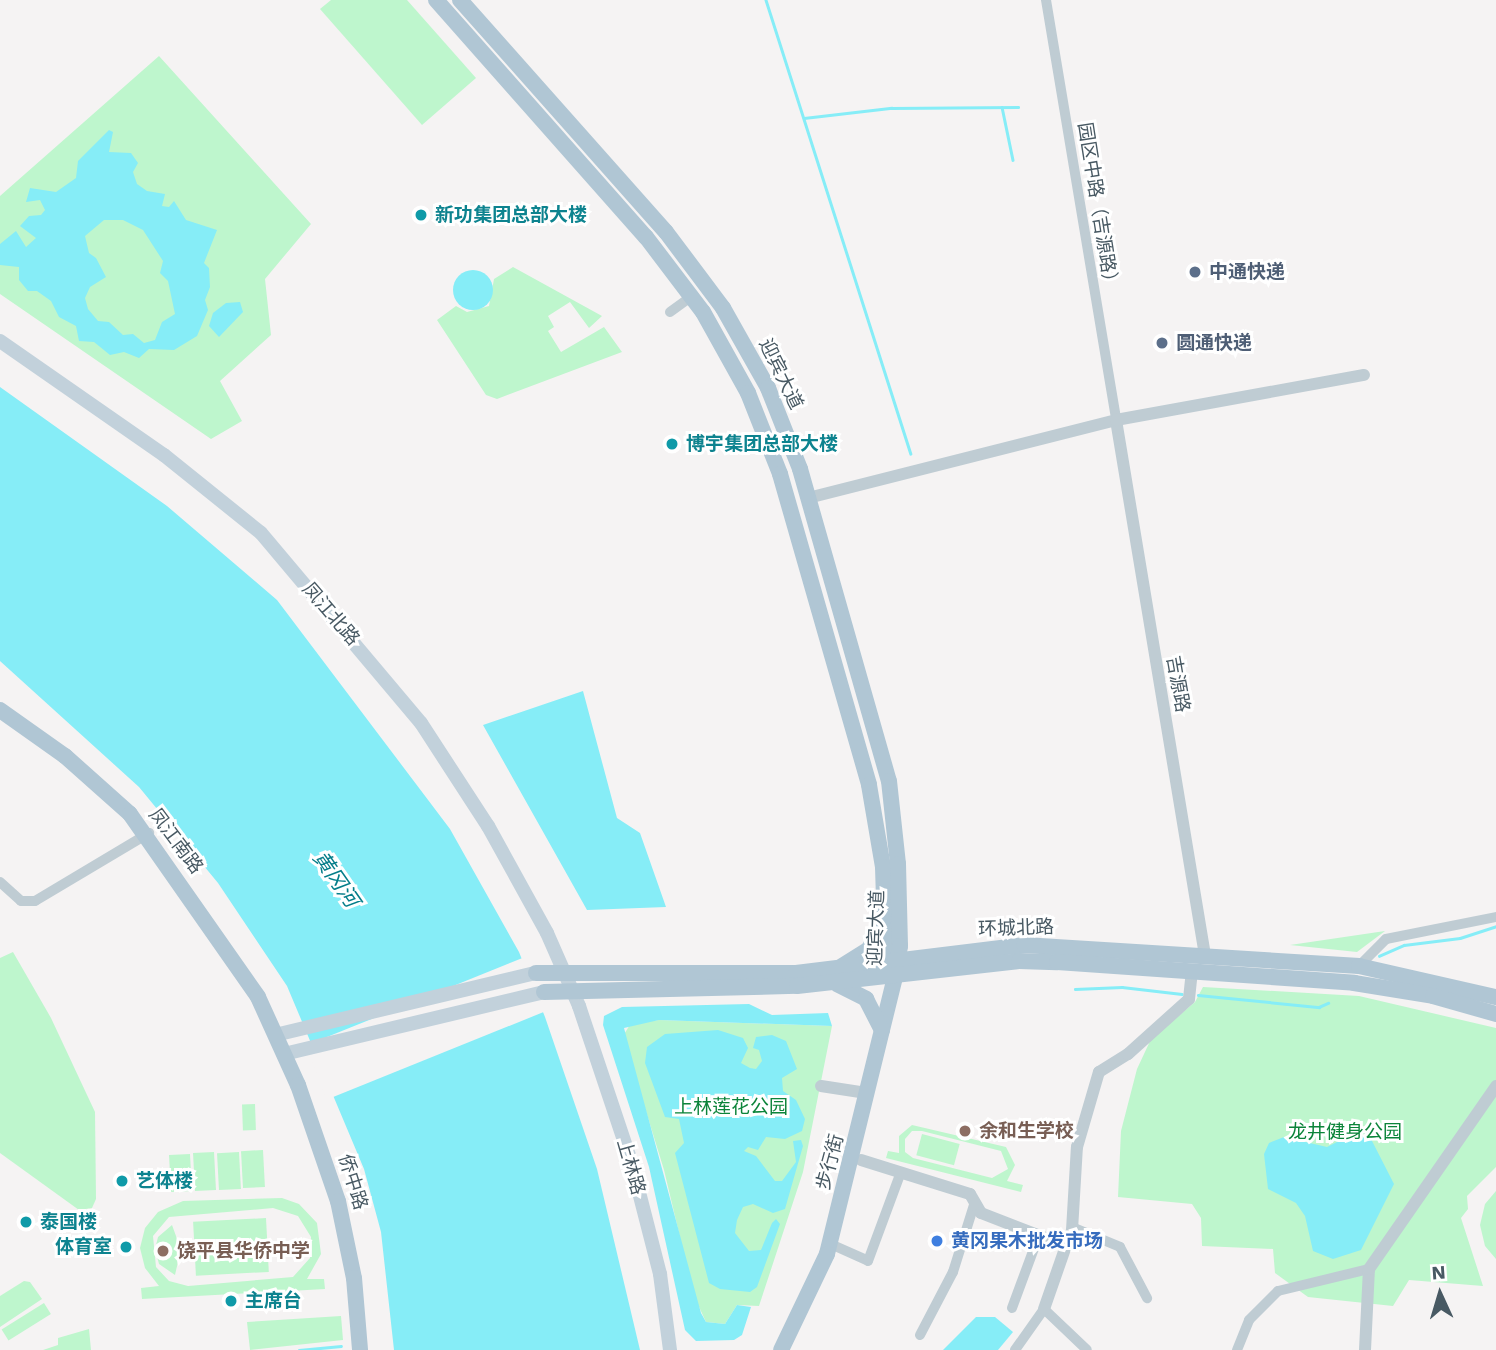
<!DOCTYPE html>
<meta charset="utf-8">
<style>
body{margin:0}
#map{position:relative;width:1496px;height:1350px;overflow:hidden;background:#f5f3f3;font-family:"Work Sans","Noto Sans SC",sans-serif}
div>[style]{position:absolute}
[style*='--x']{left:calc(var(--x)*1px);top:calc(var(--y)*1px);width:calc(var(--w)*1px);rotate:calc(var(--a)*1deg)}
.green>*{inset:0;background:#bef6cd;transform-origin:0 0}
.water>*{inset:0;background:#86edf7}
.round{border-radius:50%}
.pier>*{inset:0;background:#f5f3f3;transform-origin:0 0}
.stream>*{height:2.5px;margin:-1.25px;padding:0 1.25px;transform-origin:1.25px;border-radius:1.25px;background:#86edf7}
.minor>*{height:10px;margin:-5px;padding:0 5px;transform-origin:5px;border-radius:5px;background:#bfccd3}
.tertiary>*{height:12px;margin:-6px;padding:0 6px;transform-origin:6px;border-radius:6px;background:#bfccd3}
.secondary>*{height:14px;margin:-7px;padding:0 7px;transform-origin:7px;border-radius:7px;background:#c2d1db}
.primary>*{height:16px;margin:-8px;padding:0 8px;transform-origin:8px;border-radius:8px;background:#b0c6d4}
.dots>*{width:19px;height:19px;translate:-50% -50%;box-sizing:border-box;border:4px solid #fff;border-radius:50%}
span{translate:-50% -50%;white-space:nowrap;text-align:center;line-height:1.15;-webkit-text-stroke:6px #fff;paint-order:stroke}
.street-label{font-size:19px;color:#485963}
.culture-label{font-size:19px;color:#0d838f;font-weight:700}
.left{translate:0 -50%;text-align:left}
.right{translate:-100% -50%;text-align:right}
.service-label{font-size:19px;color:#4e5e75;font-weight:700}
.park-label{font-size:19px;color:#0c843a}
.education-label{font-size:19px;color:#785e54;font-weight:700}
.shop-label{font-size:19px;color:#366cbe;font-weight:700}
.water-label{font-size:21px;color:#057e8a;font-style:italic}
.north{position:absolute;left:1405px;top:1259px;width:70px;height:70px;-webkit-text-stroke:5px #fff;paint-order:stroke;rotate:356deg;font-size:19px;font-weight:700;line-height:28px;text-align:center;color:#485963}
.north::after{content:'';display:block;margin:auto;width:24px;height:32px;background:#485963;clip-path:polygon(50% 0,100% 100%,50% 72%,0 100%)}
</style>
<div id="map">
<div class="green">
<i style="clip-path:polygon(331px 0,407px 0,476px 78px,422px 125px,320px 9px)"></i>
<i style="clip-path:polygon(159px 56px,311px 224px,265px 279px,271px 335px,220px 381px,242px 421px,211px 439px,0 294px,0 196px)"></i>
<i style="clip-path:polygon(513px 267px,602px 316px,589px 328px,570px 302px,548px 316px,554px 327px,548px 331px,561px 352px,604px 327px,622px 352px,497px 399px,486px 395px,437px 320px,456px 306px,467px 312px,489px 306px,494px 279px)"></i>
<i style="clip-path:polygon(1385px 931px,1357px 952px,1290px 945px)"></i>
<i style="clip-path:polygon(13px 952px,51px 1018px,95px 1112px,96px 1199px,92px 1208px,79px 1210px,0 1153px,0 958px)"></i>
<i style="clip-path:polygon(1203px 987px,1359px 996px,1496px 1028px,1496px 1167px,1467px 1196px,1468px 1209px,1461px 1218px,1483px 1286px,1409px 1280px,1393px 1306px,1308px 1297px,1275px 1273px,1273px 1249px,1202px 1246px,1201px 1218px,1192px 1204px,1118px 1197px,1121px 1131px,1137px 1069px,1151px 1039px,1195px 1002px)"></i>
<i style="clip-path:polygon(659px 1020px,832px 1026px,803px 1172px,759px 1306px,737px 1305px,725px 1324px,706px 1322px,694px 1296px,664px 1170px,623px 1036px,631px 1023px)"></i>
<i style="left:255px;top:1104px;width:26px;height:13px;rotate:88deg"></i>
<i style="clip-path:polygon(evenodd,912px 1125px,1006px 1147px,1015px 1165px,1007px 1181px,1023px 1185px,1021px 1192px,886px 1158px,888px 1151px,899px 1153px,899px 1136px,912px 1125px,922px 1131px,1001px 1151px,1008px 1169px,992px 1178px,913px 1158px,905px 1152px,905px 1139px,912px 1131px,922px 1131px)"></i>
<i style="left:922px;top:1134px;width:39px;height:22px;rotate:15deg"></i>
<i style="left:263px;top:1150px;width:37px;height:22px;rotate:87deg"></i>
<i style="left:214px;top:1152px;width:38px;height:21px;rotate:87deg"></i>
<i style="left:239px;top:1152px;width:37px;height:22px;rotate:87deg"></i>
<i style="left:190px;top:1154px;width:37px;height:21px;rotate:87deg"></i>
<i style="clip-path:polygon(1496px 1191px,1496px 1259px,1485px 1246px,1480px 1225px,1485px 1204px)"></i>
<i style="clip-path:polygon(evenodd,282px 1198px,299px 1204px,317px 1223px,321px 1254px,307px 1279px,324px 1279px,325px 1289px,142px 1299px,141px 1288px,159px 1286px,145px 1268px,140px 1248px,145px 1228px,158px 1212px,183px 1201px,282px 1198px,273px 1208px,298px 1216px,311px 1237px,310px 1258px,293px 1277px,188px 1286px,169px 1281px,156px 1267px,153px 1236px,169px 1217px,273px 1208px)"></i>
<i style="left:266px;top:1218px;width:54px;height:73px;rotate:87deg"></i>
<i style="clip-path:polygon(172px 1225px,180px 1247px,189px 1247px,190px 1253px,180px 1253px,175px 1275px,159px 1264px,155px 1249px,158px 1237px)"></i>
<i style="clip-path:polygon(24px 1281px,30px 1282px,42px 1299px,0 1327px,0 1296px)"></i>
<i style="left:44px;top:1303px;width:13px;height:50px;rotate:58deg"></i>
<i style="clip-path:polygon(341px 1316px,343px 1340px,250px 1350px,247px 1322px)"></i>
<i style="clip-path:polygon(89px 1329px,91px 1350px,43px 1350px,58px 1345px,58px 1338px)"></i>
</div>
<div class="water">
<i style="clip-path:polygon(evenodd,109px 130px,113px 132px,109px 152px,131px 153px,138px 163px,133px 172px,137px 184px,147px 191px,165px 194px,162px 206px,169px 207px,174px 201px,186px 220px,217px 230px,204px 263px,209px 268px,210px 287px,205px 300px,208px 310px,197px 336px,174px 350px,149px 349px,139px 358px,124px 352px,110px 355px,94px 342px,79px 341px,76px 326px,59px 317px,51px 301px,37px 291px,28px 291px,19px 280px,19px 267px,0 265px,0 244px,16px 231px,26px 247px,36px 238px,20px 226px,29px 216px,41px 215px,45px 210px,40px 200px,26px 202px,30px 188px,56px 192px,76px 178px,78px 161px,109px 130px,104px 220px,123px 220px,143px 230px,163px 261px,160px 273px,168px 281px,175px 314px,162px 322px,155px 340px,144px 343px,133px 334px,123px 335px,109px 322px,98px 321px,88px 309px,85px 298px,90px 287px,106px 277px,96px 258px,89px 253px,85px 236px,104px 220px)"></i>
<i class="round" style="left:453px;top:270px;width:40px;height:40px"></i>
<i style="clip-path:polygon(240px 302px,243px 312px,219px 337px,209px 326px,213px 313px,226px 303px)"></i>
<i style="clip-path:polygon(0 387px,167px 506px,277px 600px,450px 829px,519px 952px,545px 1017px,597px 1169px,640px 1350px,394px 1350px,381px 1232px,364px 1169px,287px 986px,218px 883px,139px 787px,0 661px)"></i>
<i style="clip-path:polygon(583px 691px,617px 818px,640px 833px,666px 907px,587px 910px,483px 725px)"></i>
<i style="clip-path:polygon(749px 1004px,772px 1015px,828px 1013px,832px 1026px,659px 1020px,624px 1028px,701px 1313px,706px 1322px,725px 1324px,737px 1305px,751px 1307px,742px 1335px,734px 1340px,696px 1341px,685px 1330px,649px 1167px,603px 1025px,604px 1016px,622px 1007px)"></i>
<i style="clip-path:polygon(718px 1030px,743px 1038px,748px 1048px,741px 1063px,750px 1068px,756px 1069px,762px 1061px,759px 1050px,753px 1048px,756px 1037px,772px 1035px,786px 1041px,797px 1069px,782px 1078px,783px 1091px,796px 1100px,805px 1119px,802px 1131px,785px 1139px,766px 1137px,758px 1150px,748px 1147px,744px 1151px,756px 1156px,775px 1181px,782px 1181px,796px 1162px,793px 1141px,801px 1140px,803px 1146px,785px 1209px,773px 1213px,753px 1204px,743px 1207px,737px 1220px,735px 1233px,749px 1251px,761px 1250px,772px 1223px,776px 1219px,780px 1224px,757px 1287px,750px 1292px,720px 1289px,709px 1283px,675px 1153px,684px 1143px,679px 1119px,665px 1117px,645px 1063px,647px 1047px,665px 1034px)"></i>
<i style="clip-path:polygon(1357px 1132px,1371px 1139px,1394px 1184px,1361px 1250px,1333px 1259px,1313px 1251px,1305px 1216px,1296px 1203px,1268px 1189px,1264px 1154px,1269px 1143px,1284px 1137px,1327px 1147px)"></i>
<i style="clip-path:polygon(995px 1317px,1013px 1332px,998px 1350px,943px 1350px,976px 1317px)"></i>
</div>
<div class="pier">
<i style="left:525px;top:957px;width:58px;height:237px;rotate:68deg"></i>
</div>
<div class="stream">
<i style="--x:766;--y:0;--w:476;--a:72.3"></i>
<i style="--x:1002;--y:107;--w:54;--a:78.3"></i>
<i style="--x:804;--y:118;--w:88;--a:-6.6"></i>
<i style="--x:891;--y:108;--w:127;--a:-0.5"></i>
<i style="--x:1379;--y:956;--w:27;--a:-24"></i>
<i style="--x:1404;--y:945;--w:56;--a:-7.1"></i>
<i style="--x:1460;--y:938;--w:38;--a:-18"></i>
<i style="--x:1075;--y:989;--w:47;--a:-2.4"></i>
<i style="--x:1122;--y:987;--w:60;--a:6.7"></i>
<i style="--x:1198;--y:995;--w:122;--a:5.7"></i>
<i style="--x:1319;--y:1007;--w:10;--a:-24"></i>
<i style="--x:299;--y:1350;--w:42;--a:-5.4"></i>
</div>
<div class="minor">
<i style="--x:1046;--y:0;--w:426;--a:80.5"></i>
<i style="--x:670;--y:312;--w:29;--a:-36"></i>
<i style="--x:0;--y:882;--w:28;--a:42"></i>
<i style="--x:21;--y:901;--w:14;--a:0"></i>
<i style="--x:35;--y:901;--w:133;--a:-30.8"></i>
<i style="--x:1359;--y:966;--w:38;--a:-45"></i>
<i style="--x:1386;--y:939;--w:112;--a:-11.3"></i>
<i style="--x:1072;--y:1227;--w:52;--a:22.6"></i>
<i style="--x:1120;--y:1247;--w:58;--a:62.1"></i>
<i style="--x:835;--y:1246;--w:36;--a:24"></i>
<i style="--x:868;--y:1261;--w:95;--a:-69.7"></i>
<i style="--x:1012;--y:1308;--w:78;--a:-69.7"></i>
<i style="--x:920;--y:1335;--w:71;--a:-62.4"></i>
<i style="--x:953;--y:1272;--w:73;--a:-72.6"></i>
<i style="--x:1015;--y:1350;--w:50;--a:-54.7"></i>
<i style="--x:1044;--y:1309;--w:59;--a:43.6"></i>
<i style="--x:1237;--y:1350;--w:32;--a:-68"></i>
<i style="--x:1249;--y:1320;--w:41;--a:-45"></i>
<i style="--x:1278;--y:1291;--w:94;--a:-13.6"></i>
</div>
<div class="tertiary">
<i style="--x:1116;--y:420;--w:542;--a:80.56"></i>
<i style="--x:808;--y:498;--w:318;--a:-14.2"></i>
<i style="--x:1116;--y:420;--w:252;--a:-10.3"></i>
<i style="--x:821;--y:1086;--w:46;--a:8.8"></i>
<i style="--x:861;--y:1160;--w:114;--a:17.3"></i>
<i style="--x:970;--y:1194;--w:22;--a:60"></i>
<i style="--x:981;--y:1213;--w:91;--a:21.2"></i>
<i style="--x:1066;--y:1246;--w:17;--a:-69"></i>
<i style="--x:1072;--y:1230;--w:83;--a:-86.6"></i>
<i style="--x:1077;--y:1147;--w:78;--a:-73.7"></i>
<i style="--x:1099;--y:1072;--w:34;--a:-32"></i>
<i style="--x:1128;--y:1054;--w:82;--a:-42"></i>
<i style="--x:1189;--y:999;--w:28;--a:-84"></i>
<i style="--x:1044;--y:1309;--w:67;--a:-70.8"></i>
<i style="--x:1365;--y:1350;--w:81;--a:-87.2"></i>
<i style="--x:1369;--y:1269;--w:223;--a:-55.2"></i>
</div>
<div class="secondary">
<i style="--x:0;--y:341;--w:200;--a:34.8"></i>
<i style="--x:164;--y:455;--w:124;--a:38.8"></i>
<i style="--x:261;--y:533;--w:248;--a:49.9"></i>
<i style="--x:421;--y:723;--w:123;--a:57"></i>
<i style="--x:488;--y:826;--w:122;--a:61.1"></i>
<i style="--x:547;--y:933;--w:80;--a:66.3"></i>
<i style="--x:579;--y:1006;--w:163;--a:71.5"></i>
<i style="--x:631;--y:1161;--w:117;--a:75.6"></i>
<i style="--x:660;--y:1274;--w:77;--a:82.5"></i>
<i style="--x:275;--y:1035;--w:268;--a:-13.4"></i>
<i style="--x:284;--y:1054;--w:267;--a:-13.4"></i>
</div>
<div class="primary">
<i style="--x:436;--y:0;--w:317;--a:48.5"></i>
<i style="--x:646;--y:237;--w:94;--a:52.8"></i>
<i style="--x:703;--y:312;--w:93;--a:60.9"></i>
<i style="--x:748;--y:393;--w:87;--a:68.4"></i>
<i style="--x:780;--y:474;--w:323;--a:74"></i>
<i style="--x:869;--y:785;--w:83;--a:80.3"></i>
<i style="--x:883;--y:867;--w:98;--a:88.2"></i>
<i style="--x:460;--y:0;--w:310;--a:48.4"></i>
<i style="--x:666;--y:232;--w:95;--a:53.1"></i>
<i style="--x:723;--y:308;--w:92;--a:60.6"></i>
<i style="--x:768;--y:388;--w:87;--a:68.4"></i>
<i style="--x:800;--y:469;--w:324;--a:74.1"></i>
<i style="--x:889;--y:781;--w:83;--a:83.8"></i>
<i style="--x:898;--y:864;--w:82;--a:88.6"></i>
<i style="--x:900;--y:946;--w:31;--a:99"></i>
<i style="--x:895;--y:977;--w:285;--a:103.8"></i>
<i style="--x:827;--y:1254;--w:106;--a:115.6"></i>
<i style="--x:0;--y:710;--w:80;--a:35.3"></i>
<i style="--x:65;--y:756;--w:87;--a:41.7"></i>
<i style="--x:130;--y:814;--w:223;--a:55"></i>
<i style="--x:258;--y:997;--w:97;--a:65.6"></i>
<i style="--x:298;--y:1085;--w:123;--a:71"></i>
<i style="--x:338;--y:1201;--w:79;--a:78.3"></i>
<i style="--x:354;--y:1278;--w:72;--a:85.2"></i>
<i style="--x:842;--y:966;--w:32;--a:-32"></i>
<i style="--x:869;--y:949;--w:32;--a:-64"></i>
<i style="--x:536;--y:973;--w:260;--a:0"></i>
<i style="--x:796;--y:973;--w:230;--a:-7"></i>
<i style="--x:1024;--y:945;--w:336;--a:3.6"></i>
<i style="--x:1359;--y:966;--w:140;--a:12.8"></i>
<i style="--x:837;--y:984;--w:33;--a:27"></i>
<i style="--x:866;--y:999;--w:35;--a:63"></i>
<i style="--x:544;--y:992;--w:253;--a:-1.4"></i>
<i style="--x:797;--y:986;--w:223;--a:-6.4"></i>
<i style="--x:1019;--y:961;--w:38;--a:2"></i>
<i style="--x:1057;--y:962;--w:298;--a:4"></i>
<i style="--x:1354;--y:983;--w:80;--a:9.3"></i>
<i style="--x:1433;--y:996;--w:66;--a:15.9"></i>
</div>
<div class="dots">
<i style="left:421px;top:215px;background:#0f9aa8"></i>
<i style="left:1195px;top:272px;background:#5c6f8a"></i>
<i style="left:1162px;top:343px;background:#5c6f8a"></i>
<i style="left:672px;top:444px;background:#0f9aa8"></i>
<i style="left:965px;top:1131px;background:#8d6e63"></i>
<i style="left:122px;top:1181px;background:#0f9aa8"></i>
<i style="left:26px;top:1222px;background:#0f9aa8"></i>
<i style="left:937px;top:1241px;background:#3f7fe0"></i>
<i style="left:126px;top:1247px;background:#0f9aa8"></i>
<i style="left:163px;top:1251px;background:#8d6e63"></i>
<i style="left:231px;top:1301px;background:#0f9aa8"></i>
</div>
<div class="street-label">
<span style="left:1098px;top:207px;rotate:81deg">园区中路（吉源路）</span>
<span style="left:781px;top:374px;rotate:64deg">迎宾大道</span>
<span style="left:331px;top:614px;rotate:49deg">凤江北路</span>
<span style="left:1178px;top:684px;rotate:80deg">吉源路</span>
<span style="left:176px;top:841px;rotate:53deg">凤江南路</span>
<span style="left:876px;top:928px;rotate:-88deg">迎宾大道</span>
<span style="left:1016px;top:928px;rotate:-2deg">环城北路</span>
<span style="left:830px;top:1162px;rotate:-75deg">步行街</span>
<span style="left:631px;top:1167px;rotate:74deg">上林路</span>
<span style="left:353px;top:1182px;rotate:73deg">侨中路</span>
</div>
<div class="culture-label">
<span class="left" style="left:435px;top:215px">新功集团总部大楼</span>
<span class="left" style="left:686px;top:444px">博宇集团总部大楼</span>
<span class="left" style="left:136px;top:1181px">艺体楼</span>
<span class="left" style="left:40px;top:1222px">泰国楼</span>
<span class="right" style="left:112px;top:1247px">体育室</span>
<span class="left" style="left:245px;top:1301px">主席台</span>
</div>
<div class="service-label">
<span class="left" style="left:1209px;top:272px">中通快递</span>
<span class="left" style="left:1176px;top:343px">圆通快递</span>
</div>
<div class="park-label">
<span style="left:731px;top:1107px">上林莲花公园</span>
<span style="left:1345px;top:1132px">龙井健身公园</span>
</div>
<div class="education-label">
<span class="left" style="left:979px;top:1131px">余和生学校</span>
<span class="left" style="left:177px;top:1251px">饶平县华侨中学</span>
</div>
<div class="shop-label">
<span class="left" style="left:951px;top:1241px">黄冈果木批发市场</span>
</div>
<div class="water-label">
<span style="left:336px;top:879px;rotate:55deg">黄冈河</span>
</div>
<div class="north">N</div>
</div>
